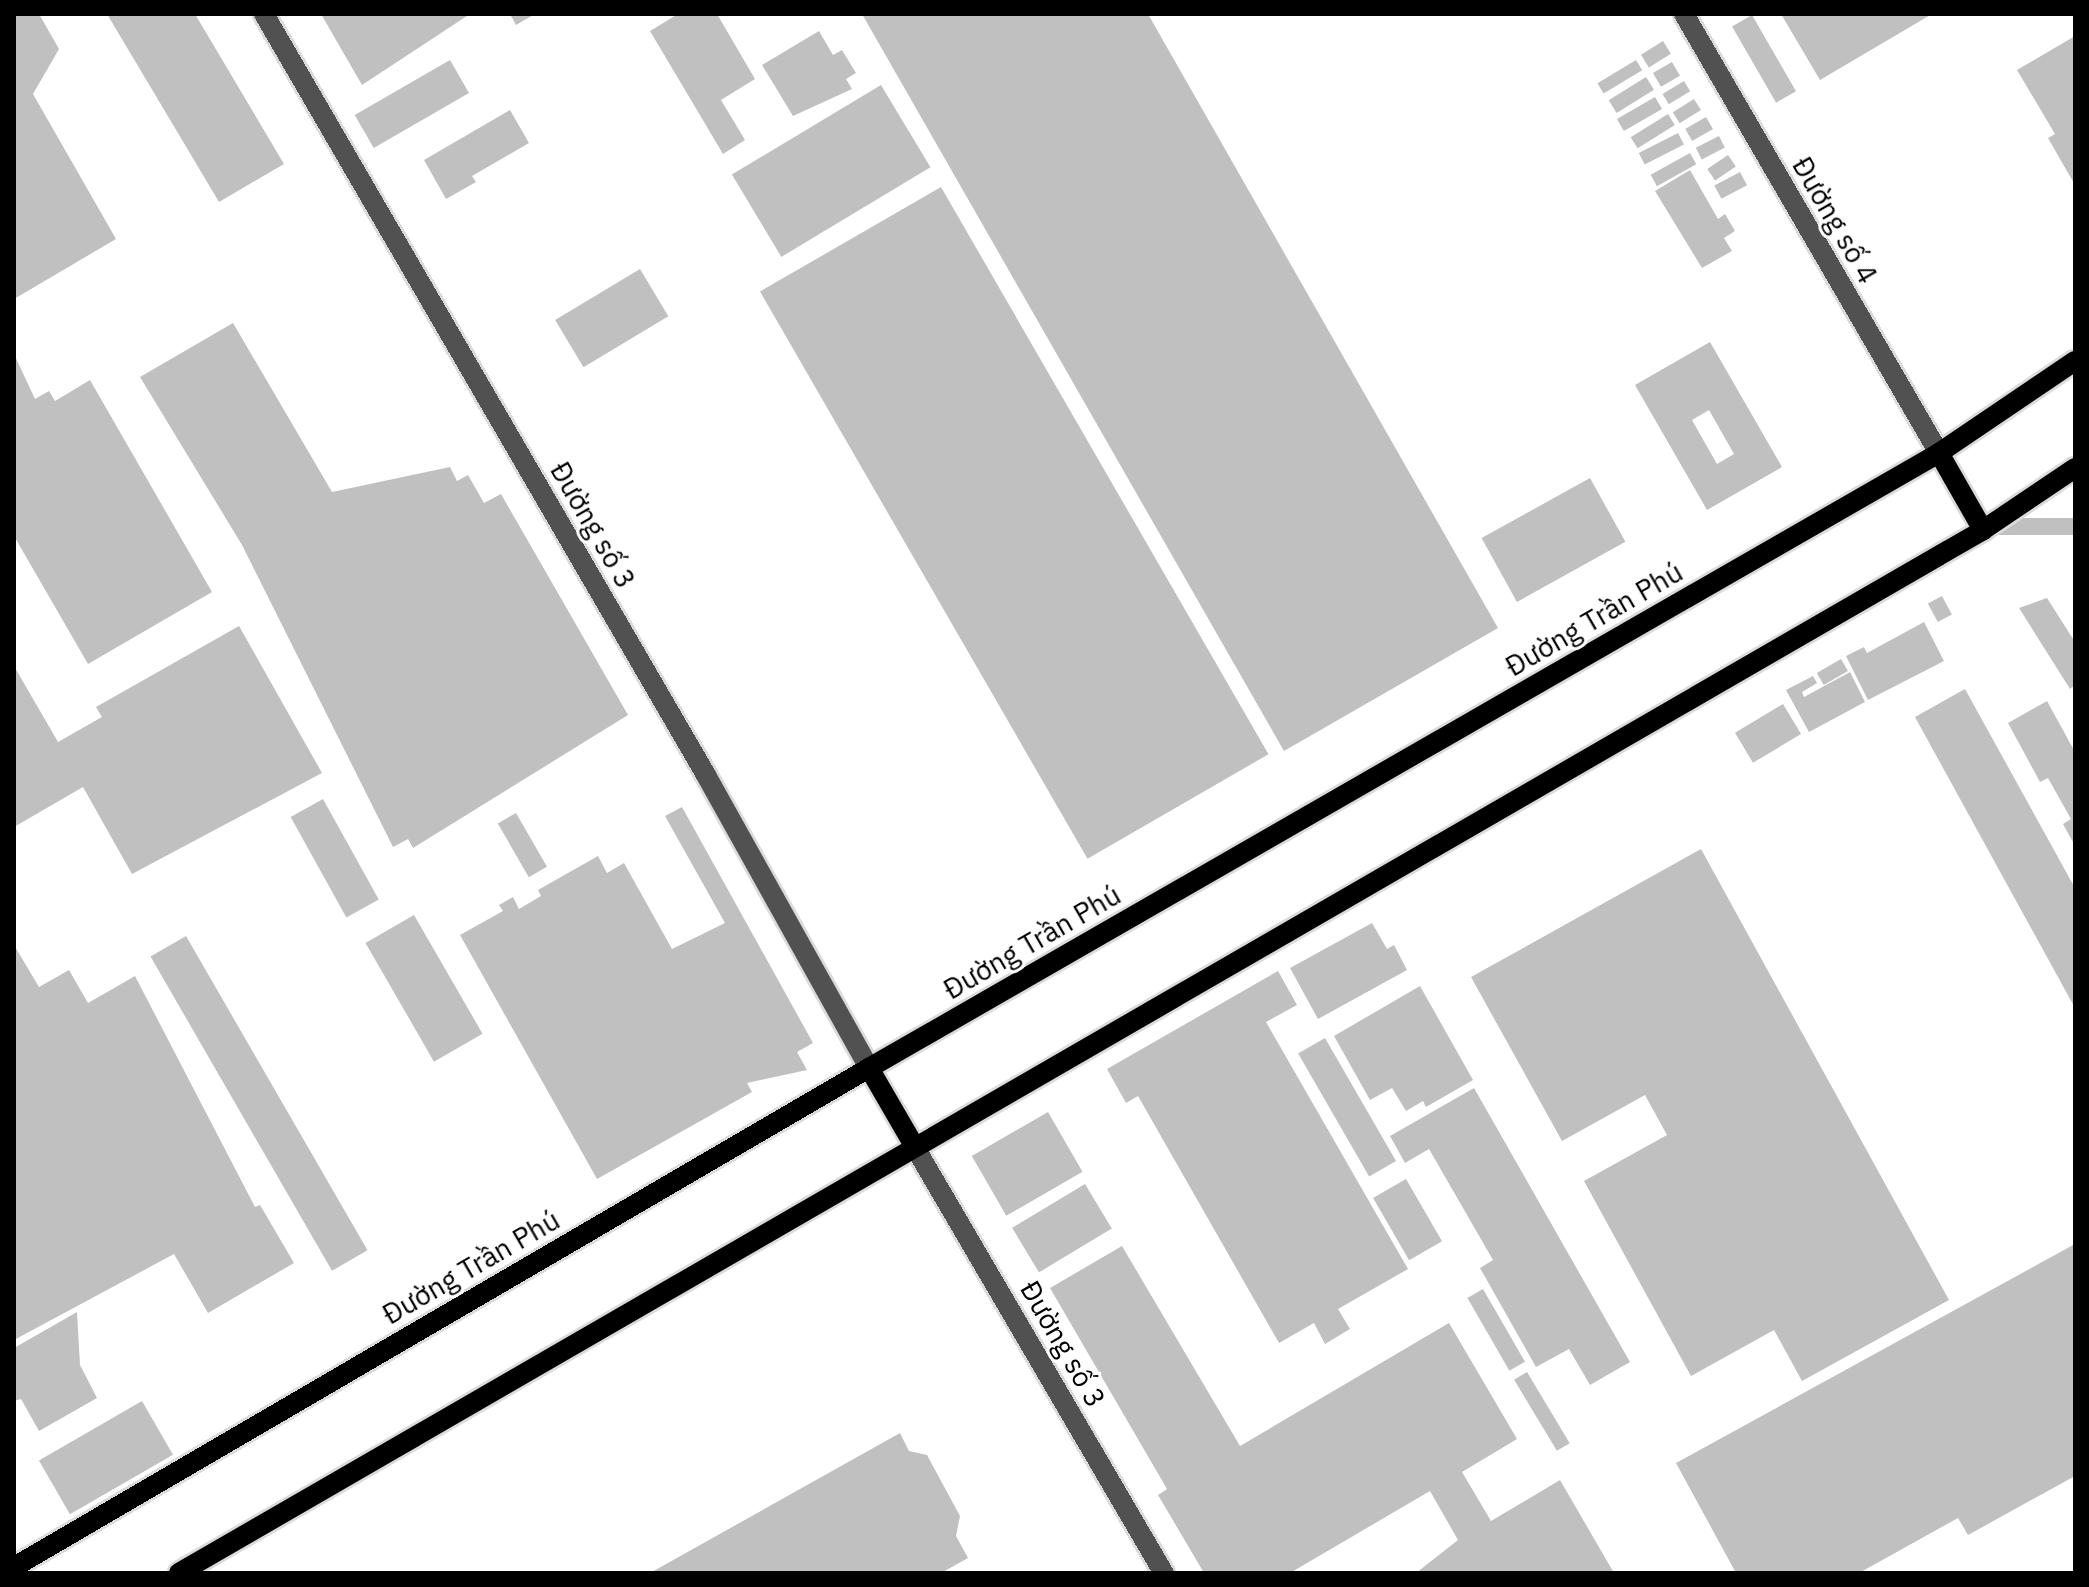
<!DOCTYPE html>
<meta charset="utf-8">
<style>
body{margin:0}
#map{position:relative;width:2089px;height:1587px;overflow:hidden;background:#fff;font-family:"IBM Plex Sans",sans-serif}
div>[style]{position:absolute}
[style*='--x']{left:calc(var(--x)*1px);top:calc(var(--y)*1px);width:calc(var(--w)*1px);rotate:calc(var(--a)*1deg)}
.building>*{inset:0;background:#c0c0c0;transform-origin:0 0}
.roads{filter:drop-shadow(2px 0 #dbdbdb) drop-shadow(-2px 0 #dbdbdb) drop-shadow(0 2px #dbdbdb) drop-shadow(0 -2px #dbdbdb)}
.minor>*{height:20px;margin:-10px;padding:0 10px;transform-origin:10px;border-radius:10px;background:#515151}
.major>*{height:20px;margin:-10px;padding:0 10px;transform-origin:10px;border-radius:10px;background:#000}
span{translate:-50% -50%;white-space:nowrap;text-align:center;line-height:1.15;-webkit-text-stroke:6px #fff;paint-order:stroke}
.street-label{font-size:28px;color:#000}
.frame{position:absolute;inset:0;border:16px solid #000;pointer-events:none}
</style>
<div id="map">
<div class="building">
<i style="clip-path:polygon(14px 14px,39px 14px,59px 49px,33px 94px,116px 239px,14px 299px)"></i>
<i style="clip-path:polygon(107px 14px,195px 14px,284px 164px,219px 202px)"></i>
<i style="clip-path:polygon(321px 14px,470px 14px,362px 85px)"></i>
<i style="clip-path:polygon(510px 14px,535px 14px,516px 25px)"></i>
<i style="clip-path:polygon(678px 14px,717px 14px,755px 79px,721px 100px,745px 140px,723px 154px,650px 31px)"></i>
<i style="clip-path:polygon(862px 14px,1148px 14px,1498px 628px,1284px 751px)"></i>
<i style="clip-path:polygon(1781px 14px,1932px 14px,1820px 80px)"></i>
<i style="left:1752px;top:15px;width:88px;height:23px;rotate:60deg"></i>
<i style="clip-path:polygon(819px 31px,833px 55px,842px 50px,856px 73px,846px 79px,852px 89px,793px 116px,762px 65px)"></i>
<i style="clip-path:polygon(2075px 36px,2075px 185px,2048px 138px,2055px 134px,2017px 70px)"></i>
<i style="left:1663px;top:41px;width:15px;height:26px;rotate:58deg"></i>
<i style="left:450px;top:60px;width:38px;height:110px;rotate:60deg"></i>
<i style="left:1636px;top:60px;width:12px;height:45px;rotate:59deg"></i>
<i style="left:1672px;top:62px;width:16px;height:22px;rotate:60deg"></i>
<i style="left:1646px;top:77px;width:15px;height:44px;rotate:58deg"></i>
<i style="left:1684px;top:81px;width:12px;height:25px;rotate:59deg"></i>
<i style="left:881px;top:85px;width:96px;height:174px;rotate:59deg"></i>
<i style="left:1655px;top:97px;width:14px;height:44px;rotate:60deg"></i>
<i style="left:1694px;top:99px;width:13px;height:25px;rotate:58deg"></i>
<i style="clip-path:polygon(510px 110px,529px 143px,472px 176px,476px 182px,446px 199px,424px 160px)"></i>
<i style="left:1668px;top:114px;width:13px;height:44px;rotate:58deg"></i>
<i style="left:1706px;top:117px;width:14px;height:24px;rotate:60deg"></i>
<i style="left:1678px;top:133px;width:13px;height:44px;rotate:63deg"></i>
<i style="left:1719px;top:136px;width:13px;height:26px;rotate:63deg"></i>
<i style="left:1690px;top:153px;width:13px;height:45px;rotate:61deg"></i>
<i style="left:1728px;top:155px;width:14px;height:25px;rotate:56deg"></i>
<i style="clip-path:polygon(1690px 170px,1718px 219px,1725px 214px,1735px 231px,1724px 238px,1732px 251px,1702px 268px,1655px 191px)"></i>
<i style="left:1740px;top:172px;width:15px;height:29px;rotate:62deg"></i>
<i style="left:941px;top:187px;width:655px;height:209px;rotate:60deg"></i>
<i style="left:640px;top:269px;width:55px;height:99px;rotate:59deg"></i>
<i style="clip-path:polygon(233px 323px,332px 492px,450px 467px,457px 481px,468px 475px,484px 503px,501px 494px,628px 715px,413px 848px,408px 839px,393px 847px,242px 545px,140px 377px)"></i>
<i style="clip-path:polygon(evenodd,1710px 342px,1782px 467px,1707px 510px,1635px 385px,1710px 342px,1709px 410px,1734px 454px,1717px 464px,1692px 420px,1709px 410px)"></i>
<i style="clip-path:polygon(14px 354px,35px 399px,49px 391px,55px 401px,90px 380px,212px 592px,88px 664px,14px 536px)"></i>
<i style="left:1590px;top:478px;width:73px;height:124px;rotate:61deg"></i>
<i style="left:2075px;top:518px;width:17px;height:99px;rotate:90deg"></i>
<i style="left:1942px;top:596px;width:21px;height:16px;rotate:62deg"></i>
<i style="clip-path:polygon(2047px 598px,2075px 642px,2075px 685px,2070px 689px,2019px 608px)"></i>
<i style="clip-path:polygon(1924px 622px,1944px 661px,1868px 700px,1846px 656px,1864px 647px,1867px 653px)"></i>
<i style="clip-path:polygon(239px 626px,322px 773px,132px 874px,83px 787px,14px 827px,14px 666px,58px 742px,102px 717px,96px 707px)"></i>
<i style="left:1841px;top:659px;width:14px;height:28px;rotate:60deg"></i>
<i style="clip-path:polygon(1850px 672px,1865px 702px,1809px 732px,1786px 690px,1813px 676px,1817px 683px,1802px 692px,1804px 697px)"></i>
<i style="clip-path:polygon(1965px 689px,2075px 888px,2075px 1008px,1915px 717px)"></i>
<i style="clip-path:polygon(2047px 701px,2075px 752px,2075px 846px,2063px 824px,2071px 819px,2048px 778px,2040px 782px,2008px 723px)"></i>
<i style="left:1783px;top:704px;width:35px;height:56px;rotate:59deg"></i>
<i style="left:323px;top:799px;width:115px;height:37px;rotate:61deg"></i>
<i style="clip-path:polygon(682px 807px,813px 1043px,797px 1052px,807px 1070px,747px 1083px,752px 1092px,597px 1179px,460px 935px,503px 911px,499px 905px,513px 897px,519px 909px,541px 896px,538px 890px,598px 856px,607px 873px,624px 863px,672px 949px,725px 923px,665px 816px)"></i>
<i style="left:516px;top:813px;width:62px;height:21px;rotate:60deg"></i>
<i style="clip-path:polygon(1701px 849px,1949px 1300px,1802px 1381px,1774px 1330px,1691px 1376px,1584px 1181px,1667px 1135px,1645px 1095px,1562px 1141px,1471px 977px)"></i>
<i style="left:414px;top:915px;width:137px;height:56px;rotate:60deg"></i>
<i style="clip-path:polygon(1372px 923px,1387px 949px,1394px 945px,1407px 970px,1318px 1019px,1290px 968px)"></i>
<i style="left:186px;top:936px;width:363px;height:41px;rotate:60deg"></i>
<i style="clip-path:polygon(14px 945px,39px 987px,69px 970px,88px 1003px,135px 976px,255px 1207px,260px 1205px,294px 1263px,208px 1313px,174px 1254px,14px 1340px)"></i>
<i style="clip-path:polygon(1278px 971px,1297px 1005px,1266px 1022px,1408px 1269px,1338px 1309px,1350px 1329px,1325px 1344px,1314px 1323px,1279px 1343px,1138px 1096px,1126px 1103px,1107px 1069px)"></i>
<i style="clip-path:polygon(1420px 986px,1473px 1080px,1426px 1107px,1423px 1101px,1406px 1111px,1392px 1088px,1370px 1100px,1334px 1036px)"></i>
<i style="left:1325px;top:1038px;width:142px;height:31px;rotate:60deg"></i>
<i style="clip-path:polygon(1474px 1088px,1630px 1362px,1590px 1385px,1569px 1349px,1536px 1367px,1480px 1268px,1493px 1260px,1429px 1149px,1405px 1163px,1390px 1136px)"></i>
<i style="left:1048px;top:1112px;width:69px;height:88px;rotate:60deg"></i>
<i style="left:1406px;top:1179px;width:72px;height:38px;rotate:60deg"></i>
<i style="left:1085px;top:1184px;width:52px;height:85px;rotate:59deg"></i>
<i style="clip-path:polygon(2075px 1244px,2075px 1476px,1968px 1535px,1958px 1518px,1859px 1573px,1736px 1573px,1676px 1463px)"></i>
<i style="clip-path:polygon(1122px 1246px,1240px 1446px,1449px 1323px,1517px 1439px,1462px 1472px,1491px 1521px,1560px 1480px,1614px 1573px,1416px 1573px,1458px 1540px,1430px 1491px,1290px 1573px,1204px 1573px,1158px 1495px,1167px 1489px,1050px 1288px)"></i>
<i style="left:1483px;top:1289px;width:84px;height:18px;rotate:60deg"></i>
<i style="clip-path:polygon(77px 1312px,80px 1365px,97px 1398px,39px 1431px,21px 1399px,14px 1401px,14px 1348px)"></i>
<i style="left:1527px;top:1372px;width:83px;height:15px;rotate:59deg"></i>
<i style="left:142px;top:1401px;width:62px;height:119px;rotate:60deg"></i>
<i style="clip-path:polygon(900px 1433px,909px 1451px,927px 1455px,960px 1516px,956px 1536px,968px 1558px,941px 1573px,650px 1573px)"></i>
</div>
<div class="roads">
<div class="minor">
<i style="--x:264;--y:14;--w:880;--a:59.85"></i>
<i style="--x:706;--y:775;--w:335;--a:60.9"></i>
<i style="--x:1684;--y:14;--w:508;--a:59.85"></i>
<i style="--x:913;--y:1144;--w:497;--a:59.7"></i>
</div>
<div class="major">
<i style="--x:1939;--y:453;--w:89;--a:60.3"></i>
<i style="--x:869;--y:1068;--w:88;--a:59.9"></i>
<i style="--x:14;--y:1567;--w:990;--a:-30.27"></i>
<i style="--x:869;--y:1068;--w:1234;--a:-29.89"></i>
<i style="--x:1939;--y:453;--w:164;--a:-34.1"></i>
<i style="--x:179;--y:1573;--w:2084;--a:-30.03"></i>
<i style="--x:1983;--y:530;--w:111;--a:-34"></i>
</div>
</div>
<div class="street-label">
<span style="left:1835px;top:220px;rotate:60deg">Đường số 4</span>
<span style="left:593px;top:525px;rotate:60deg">Đường số 3</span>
<span style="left:1594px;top:619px;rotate:-30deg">Đường Trần Phú</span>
<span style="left:1032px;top:942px;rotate:-30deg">Đường Trần Phú</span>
<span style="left:471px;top:1267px;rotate:-30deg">Đường Trần Phú</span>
<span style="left:1063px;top:1344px;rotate:60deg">Đường số 3</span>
</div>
<div class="frame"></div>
</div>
